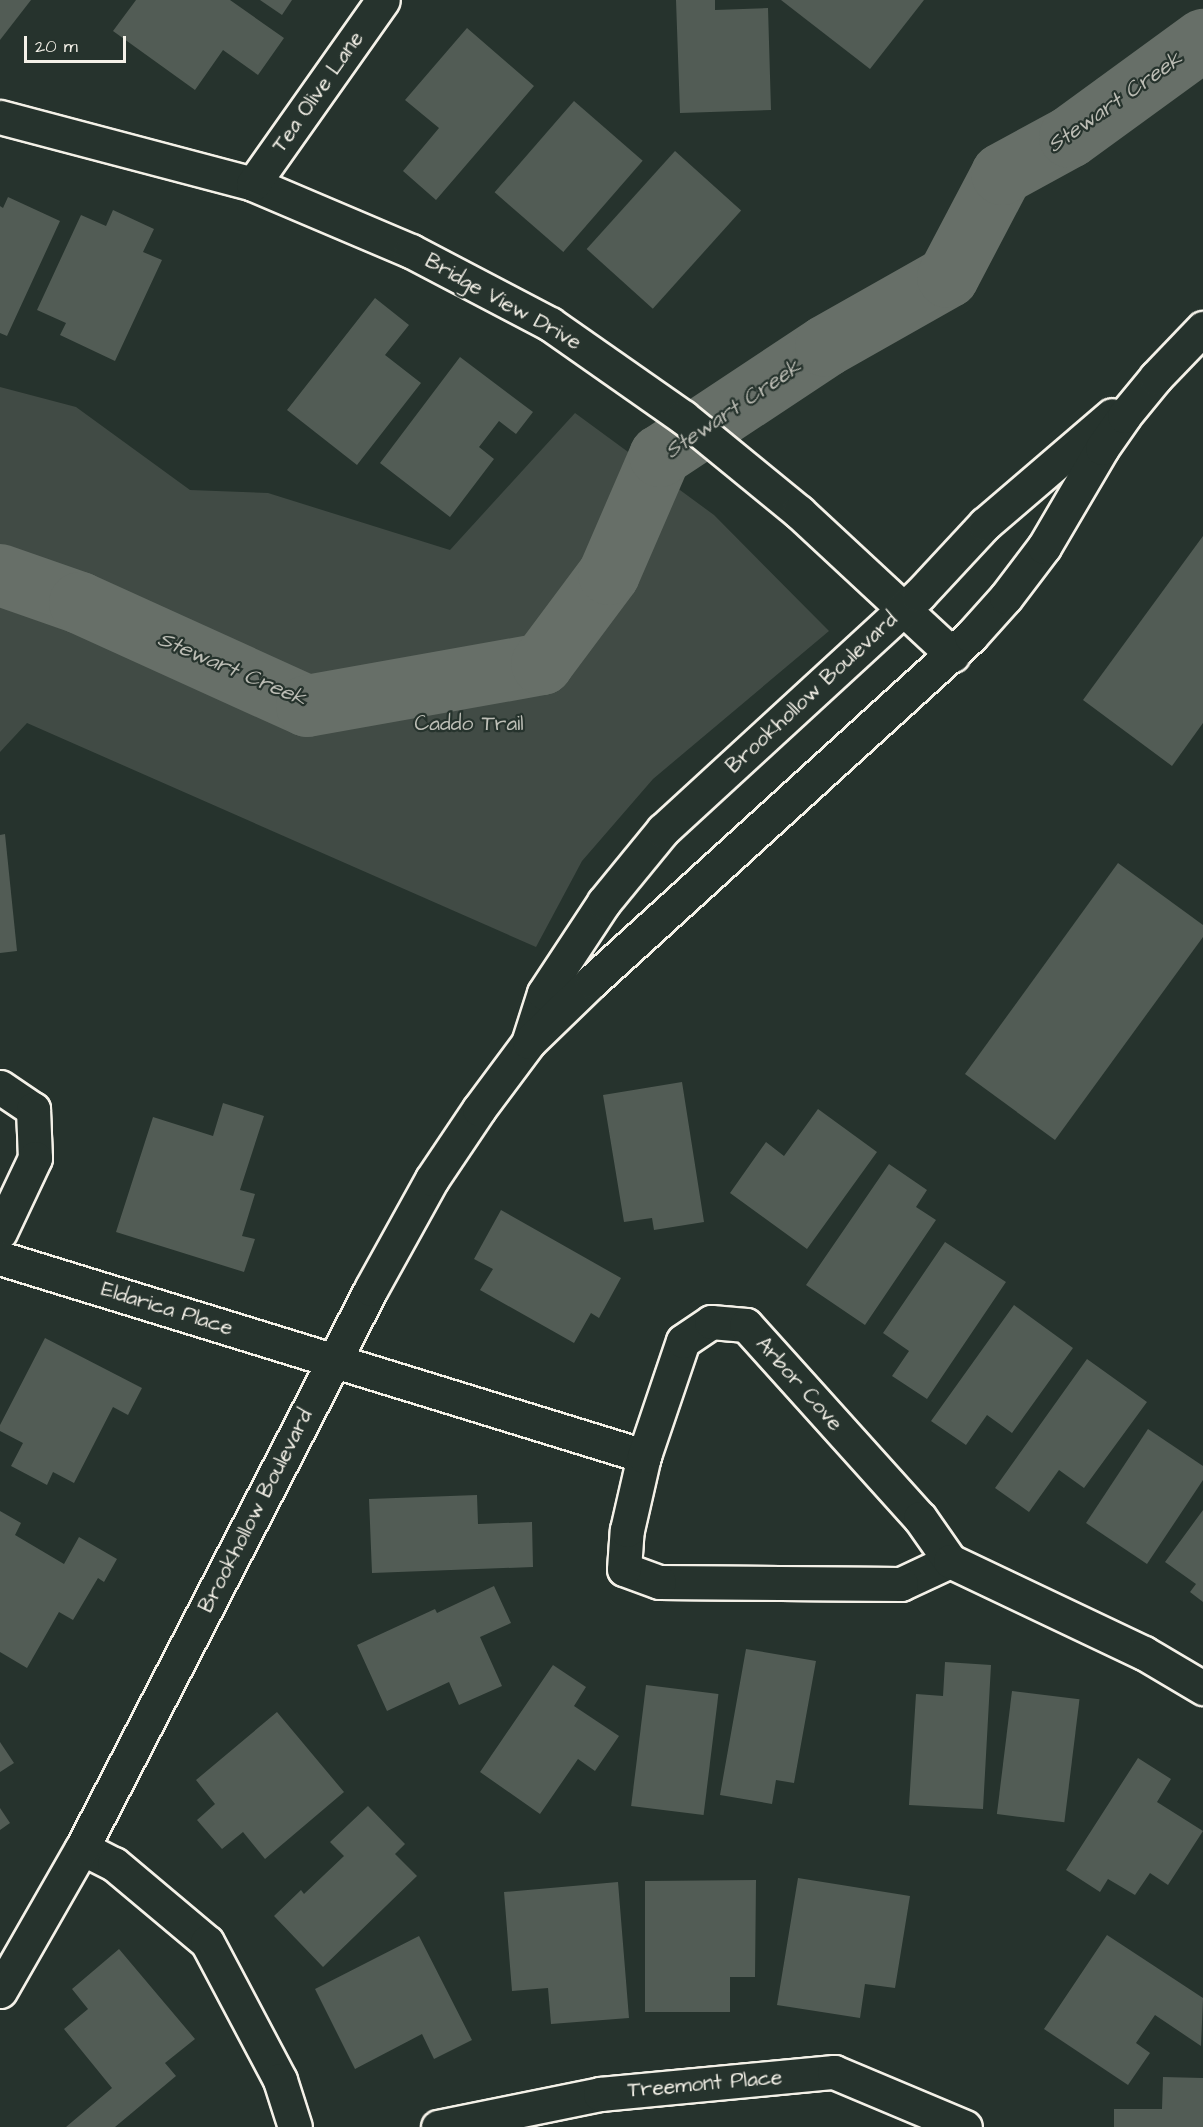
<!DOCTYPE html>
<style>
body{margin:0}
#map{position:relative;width:1203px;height:2127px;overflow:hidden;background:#26332d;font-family:"Architects Daughter",sans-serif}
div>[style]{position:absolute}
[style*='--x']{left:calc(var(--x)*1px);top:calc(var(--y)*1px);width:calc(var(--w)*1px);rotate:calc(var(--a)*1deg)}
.green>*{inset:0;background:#414b45}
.river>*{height:62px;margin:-31px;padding:0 31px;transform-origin:31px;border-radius:31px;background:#676f68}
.building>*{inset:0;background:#525c55;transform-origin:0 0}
.roads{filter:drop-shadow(2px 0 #f4f1e8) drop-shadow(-2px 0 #f4f1e8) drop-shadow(0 2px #f4f1e8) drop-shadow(0 -2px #f4f1e8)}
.minor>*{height:33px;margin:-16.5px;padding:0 16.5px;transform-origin:16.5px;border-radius:16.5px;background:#26332d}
.tertiary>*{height:33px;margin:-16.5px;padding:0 16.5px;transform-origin:16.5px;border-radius:16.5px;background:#26332d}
span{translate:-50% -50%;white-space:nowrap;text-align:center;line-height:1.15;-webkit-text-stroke:4.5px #26332d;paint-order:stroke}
.street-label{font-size:21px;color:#f4f1e8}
.park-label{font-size:21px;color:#bebfb7}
.water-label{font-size:22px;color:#bcbdb5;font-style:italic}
.scale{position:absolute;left:24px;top:36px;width:102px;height:27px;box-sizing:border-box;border:3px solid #f4f1e8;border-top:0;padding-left:8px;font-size:18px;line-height:21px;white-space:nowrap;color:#f4f1e8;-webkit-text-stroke:4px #26332d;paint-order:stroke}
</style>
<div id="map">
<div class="green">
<i style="clip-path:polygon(0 387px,76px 407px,190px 490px,268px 493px,450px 550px,575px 413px,714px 515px,829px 631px,653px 779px,582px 861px,536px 947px,27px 723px,0 752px)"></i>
</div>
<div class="river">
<i style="--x:0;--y:575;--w:85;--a:19.3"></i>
<i style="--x:80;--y:603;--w:249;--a:24.4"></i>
<i style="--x:307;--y:706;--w:239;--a:-10.1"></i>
<i style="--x:542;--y:664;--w:112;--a:-53.3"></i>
<i style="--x:609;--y:574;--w:129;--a:-66.6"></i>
<i style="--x:660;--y:456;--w:199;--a:-33.5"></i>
<i style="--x:826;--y:346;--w:140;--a:-29.5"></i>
<i style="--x:948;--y:277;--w:116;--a:-62.3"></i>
<i style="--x:1002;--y:174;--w:77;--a:-28.6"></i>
<i style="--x:1070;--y:137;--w:165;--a:-36.1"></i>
</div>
<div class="building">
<i style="clip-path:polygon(0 0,31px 0,0 40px)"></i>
<i style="clip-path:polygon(136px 0,230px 0,284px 38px,258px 75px,223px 50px,195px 90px,113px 31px)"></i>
<i style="clip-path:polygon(260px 0,292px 0,282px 15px)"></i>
<i style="clip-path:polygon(676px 0,715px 0,715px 10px,768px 8px,771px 110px,680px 113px)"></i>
<i style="clip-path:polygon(781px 0,924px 0,870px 69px)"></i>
<i style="clip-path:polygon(467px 28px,534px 86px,436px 200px,403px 171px,439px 128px,405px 100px)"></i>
<i style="left:574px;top:101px;width:91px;height:121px;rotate:41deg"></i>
<i style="left:675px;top:151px;width:89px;height:132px;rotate:42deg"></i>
<i style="clip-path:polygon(8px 197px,60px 221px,7px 336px,0 333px,0 206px,3px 208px)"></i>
<i style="clip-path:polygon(113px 210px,154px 229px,143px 252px,162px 260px,115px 361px,60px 335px,66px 323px,37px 310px,81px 215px,106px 226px)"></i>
<i style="clip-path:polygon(375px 298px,409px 325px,385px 355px,421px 383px,357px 465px,287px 410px)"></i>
<i style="clip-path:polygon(460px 357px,533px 412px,516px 434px,499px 421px,479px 447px,494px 459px,450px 517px,380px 463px)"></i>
<i style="clip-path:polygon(1203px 536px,1203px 723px,1172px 766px,1083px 700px)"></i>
<i style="clip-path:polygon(5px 834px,17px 951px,0 953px,0 835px)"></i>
<i style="clip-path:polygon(1118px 863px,1203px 925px,1203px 937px,1055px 1140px,965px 1074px)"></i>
<i style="clip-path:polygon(682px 1082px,704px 1222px,654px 1230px,652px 1218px,624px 1222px,603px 1095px)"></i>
<i style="clip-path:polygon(223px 1103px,264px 1116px,240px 1190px,255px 1194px,242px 1236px,255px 1239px,244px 1272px,116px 1232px,153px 1117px,213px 1136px)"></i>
<i style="clip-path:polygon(818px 1109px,877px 1152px,807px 1249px,730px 1193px,766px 1142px,784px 1156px)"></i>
<i style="clip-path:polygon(889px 1164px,927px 1190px,916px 1207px,936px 1220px,865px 1325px,806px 1285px)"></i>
<i style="clip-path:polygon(501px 1210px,621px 1278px,599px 1318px,591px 1313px,574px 1343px,480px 1290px,493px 1269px,474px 1259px)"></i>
<i style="clip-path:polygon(945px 1242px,1006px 1282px,927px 1399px,892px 1376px,909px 1351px,883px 1333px)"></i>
<i style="clip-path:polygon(1014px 1305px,1073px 1348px,1012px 1433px,987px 1415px,966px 1445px,931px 1421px)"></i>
<i style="clip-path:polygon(45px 1338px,142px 1388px,128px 1415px,113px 1407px,74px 1483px,53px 1472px,47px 1485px,11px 1466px,23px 1443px,0 1431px,0 1425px)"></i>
<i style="clip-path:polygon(1087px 1359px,1147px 1402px,1084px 1488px,1059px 1470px,1029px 1512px,995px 1488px)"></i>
<i style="clip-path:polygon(1148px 1429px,1203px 1466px,1203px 1480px,1147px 1564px,1086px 1523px)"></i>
<i style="clip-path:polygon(477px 1495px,478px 1524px,532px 1522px,533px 1567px,372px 1573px,369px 1499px)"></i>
<i style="clip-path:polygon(1203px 1510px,1203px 1602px,1190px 1592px,1196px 1584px,1165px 1562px)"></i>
<i style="clip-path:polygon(0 1511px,21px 1523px,15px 1535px,64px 1564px,79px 1537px,117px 1559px,104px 1582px,98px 1578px,73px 1620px,59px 1612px,27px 1668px,0 1652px)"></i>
<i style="clip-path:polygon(494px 1586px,511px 1623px,480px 1637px,502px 1686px,459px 1705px,449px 1682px,387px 1711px,357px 1645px,435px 1609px,437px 1613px)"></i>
<i style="clip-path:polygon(746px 1649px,816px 1661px,794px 1783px,776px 1780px,772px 1804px,720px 1795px)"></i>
<i style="clip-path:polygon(945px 1662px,991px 1665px,983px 1809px,909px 1805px,916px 1694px,943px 1696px)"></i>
<i style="clip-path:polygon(553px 1665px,586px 1687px,574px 1706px,619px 1736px,595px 1771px,578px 1759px,540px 1814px,480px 1772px)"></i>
<i style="left:646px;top:1685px;width:73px;height:122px;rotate:7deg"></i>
<i style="left:1012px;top:1691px;width:68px;height:124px;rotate:7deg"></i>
<i style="clip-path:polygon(277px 1712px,344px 1792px,265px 1859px,243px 1832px,222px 1849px,197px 1820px,215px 1804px,196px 1780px)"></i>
<i style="clip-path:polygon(0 1742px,14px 1763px,0 1772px)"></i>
<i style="clip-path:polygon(1138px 1758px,1171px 1779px,1157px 1802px,1203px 1831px,1168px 1885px,1150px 1873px,1135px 1895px,1108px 1879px,1100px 1892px,1066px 1870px)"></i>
<i style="clip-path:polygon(368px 1806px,405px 1844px,395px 1854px,417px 1876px,323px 1967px,274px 1916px,301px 1890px,304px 1894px,344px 1856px,330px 1842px)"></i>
<i style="clip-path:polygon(0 1808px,10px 1823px,0 1830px)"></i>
<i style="clip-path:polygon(798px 1878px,910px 1896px,895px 1988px,865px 1984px,860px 2018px,777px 2005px)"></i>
<i style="clip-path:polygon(756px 1880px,755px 1977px,730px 1977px,730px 2012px,645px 2012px,645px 1881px)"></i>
<i style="clip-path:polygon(618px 1882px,629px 2018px,551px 2024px,548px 1988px,512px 1991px,504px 1892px)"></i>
<i style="clip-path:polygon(1107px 1935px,1203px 1998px,1201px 2046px,1155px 2015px,1136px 2043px,1150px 2053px,1128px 2085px,1044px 2029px)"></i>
<i style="clip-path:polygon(419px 1936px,472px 2040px,434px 2059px,422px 2034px,355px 2069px,315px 1989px)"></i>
<i style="clip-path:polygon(119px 1949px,195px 2039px,165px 2063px,176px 2076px,115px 2127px,66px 2127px,112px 2088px,64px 2029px,88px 2009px,72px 1989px)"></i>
<i style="clip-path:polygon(1163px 2077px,1203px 2078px,1203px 2127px,1114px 2127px,1114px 2109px,1162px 2109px)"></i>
</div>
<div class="roads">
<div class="minor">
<i style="--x:0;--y:117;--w:262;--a:14.8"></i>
<i style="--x:253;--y:184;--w:172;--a:23"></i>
<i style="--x:411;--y:251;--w:157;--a:27.7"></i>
<i style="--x:550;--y:324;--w:162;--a:35"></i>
<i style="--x:683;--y:417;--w:150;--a:39.3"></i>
<i style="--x:799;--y:512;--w:210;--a:42.9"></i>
<i style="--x:253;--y:184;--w:225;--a:-54.8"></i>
<i style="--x:0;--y:1087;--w:40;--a:34"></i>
<i style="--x:33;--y:1109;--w:49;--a:87.7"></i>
<i style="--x:35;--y:1158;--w:82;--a:115.3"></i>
<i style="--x:0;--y:1258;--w:674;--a:17.09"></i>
<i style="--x:950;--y:1561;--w:54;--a:154.9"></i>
<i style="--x:901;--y:1584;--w:242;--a:-179.5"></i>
<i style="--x:659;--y:1582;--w:37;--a:-160"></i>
<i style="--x:624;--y:1569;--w:39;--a:-86"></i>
<i style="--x:627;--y:1530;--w:76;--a:-77.1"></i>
<i style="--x:644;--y:1456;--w:121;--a:-71.3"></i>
<i style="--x:683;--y:1341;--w:34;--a:-34"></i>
<i style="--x:711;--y:1322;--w:35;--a:5"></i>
<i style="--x:746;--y:1325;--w:260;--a:48"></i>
<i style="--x:920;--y:1518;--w:52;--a:55.1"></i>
<i style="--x:950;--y:1561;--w:215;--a:25.4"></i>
<i style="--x:1144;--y:1653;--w:69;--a:30.7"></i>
<i style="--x:82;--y:1848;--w:36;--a:27"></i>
<i style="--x:114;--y:1864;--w:121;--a:40"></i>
<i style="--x:207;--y:1942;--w:156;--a:62.1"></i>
<i style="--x:280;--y:2080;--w:49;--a:72.3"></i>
<i style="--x:438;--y:2127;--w:165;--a:-11.5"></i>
<i style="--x:600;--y:2094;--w:235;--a:-5.4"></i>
<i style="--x:834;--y:2072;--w:142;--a:22.8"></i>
</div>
<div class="tertiary">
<i style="--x:529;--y:1040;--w:49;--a:-72.3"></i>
<i style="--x:544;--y:993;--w:109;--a:-56.6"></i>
<i style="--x:604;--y:902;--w:93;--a:-50.7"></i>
<i style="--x:663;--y:830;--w:348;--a:-42.6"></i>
<i style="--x:919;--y:595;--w:97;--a:-47.1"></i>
<i style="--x:985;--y:524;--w:167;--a:-40.6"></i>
<i style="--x:0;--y:1991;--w:165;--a:-60.2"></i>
<i style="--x:82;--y:1848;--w:629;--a:-62.66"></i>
<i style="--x:371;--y:1289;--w:126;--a:-61"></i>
<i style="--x:432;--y:1179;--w:84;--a:-56.1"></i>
<i style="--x:479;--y:1109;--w:84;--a:-53.3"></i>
<i style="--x:529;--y:1042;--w:88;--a:-44.1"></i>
<i style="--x:592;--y:981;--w:513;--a:-42.31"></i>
<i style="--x:971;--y:636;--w:52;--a:-48.1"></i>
<i style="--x:1006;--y:597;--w:63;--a:-52.8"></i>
<i style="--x:1044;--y:547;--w:115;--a:-59.6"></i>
<i style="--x:1102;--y:448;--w:39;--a:-55"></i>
<i style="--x:1124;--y:416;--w:50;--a:-50.6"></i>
<i style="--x:1156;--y:377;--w:68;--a:-46.2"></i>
</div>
</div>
<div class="street-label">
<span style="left:318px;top:92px;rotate:-55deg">Tea Olive Lane</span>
<span style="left:503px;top:302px;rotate:29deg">Bridge View Drive</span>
<span style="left:812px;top:693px;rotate:-43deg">Brookhollow Boulevard</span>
<span style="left:167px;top:1309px;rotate:17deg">Eldarica Place</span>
<span style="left:799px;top:1384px;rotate:48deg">Arbor Cove</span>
<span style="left:256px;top:1511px;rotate:-63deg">Brookhollow Boulevard</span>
<span style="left:705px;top:2084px;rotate:-5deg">Treemont Place</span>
</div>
<div class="park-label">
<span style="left:469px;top:724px">Caddo Trail</span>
</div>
<div class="water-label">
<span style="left:1115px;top:102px;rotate:-35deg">Stewart Creek</span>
<span style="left:733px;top:409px;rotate:-34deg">Stewart Creek</span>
<span style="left:232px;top:669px;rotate:23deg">Stewart Creek</span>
</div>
<div class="scale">20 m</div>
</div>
